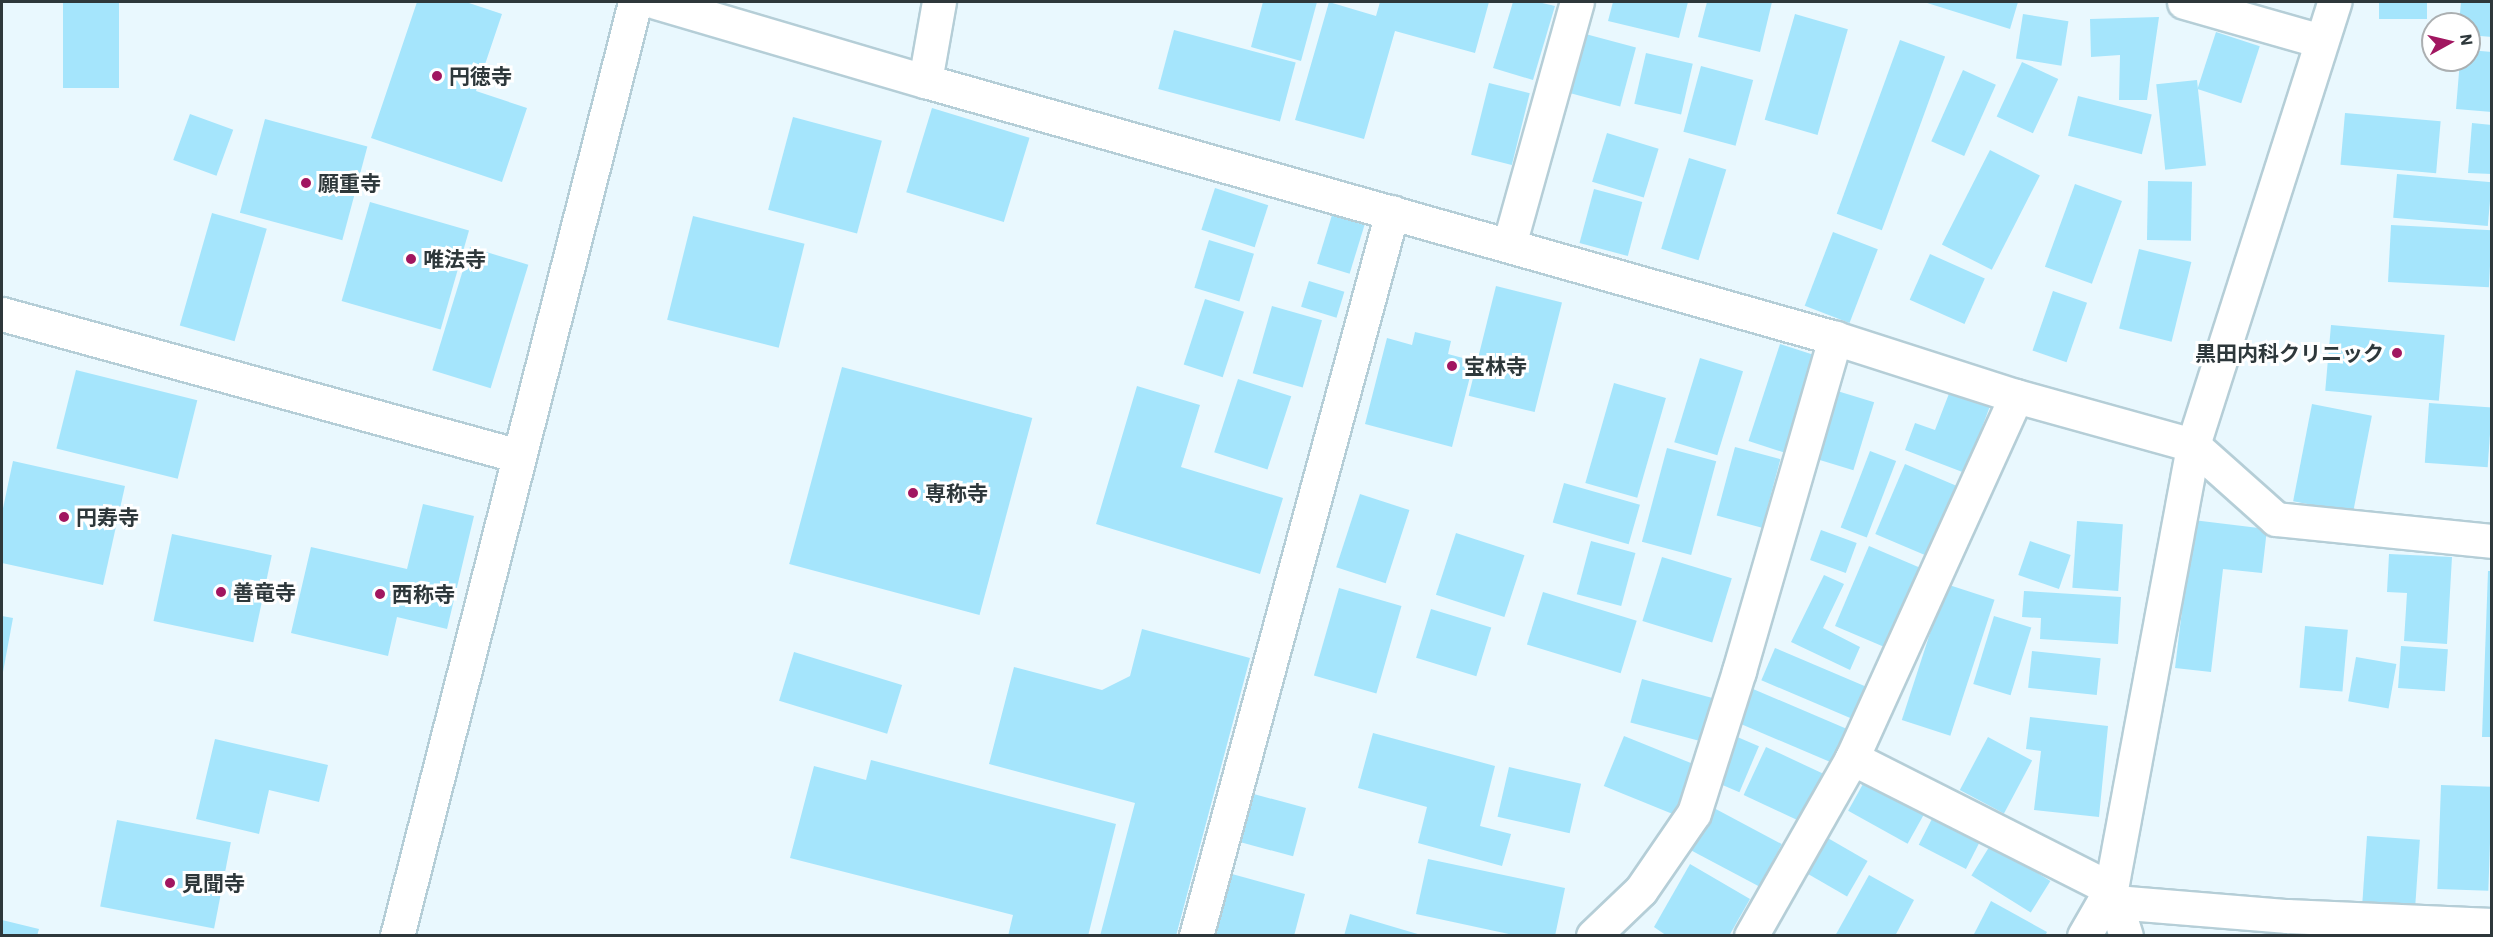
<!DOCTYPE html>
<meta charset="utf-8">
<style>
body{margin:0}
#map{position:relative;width:2493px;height:937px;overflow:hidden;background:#e9f8fe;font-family:"IBM Plex Sans","Noto Sans JP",sans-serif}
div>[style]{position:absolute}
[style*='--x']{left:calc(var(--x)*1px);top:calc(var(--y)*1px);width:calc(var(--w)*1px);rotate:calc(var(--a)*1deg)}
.building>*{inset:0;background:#a5e5fc;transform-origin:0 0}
.roads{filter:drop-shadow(2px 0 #b5ced7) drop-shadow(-2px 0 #b5ced7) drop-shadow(0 2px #b5ced7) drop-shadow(0 -2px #b5ced7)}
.minor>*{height:33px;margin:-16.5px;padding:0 16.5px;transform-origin:16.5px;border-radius:16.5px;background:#fff}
.dots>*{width:16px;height:16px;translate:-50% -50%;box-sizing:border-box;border:3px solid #fff;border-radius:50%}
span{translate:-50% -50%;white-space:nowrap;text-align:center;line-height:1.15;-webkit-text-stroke:6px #fff;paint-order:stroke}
.poi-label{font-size:21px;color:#2e383b;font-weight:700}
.left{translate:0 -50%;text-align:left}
.right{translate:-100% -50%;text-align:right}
.frame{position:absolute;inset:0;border:3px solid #2e383b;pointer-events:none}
.north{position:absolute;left:2421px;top:12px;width:60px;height:60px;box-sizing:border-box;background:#fff;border:2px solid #abafb1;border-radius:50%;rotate:82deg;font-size:16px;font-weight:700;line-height:24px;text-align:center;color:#2e383b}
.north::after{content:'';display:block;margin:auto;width:21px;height:27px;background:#a11660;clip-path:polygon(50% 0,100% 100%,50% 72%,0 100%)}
</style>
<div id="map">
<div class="building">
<i style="left:63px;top:2px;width:56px;height:86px"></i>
<i style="clip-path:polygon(417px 2px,466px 2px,502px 14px,476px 91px,527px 108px,502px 182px,371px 138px)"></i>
<i style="clip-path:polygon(1263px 2px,1317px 2px,1301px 61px,1251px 47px)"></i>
<i style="clip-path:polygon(1329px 2px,1376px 16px,1380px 2px,1489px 2px,1475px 53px,1395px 31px,1364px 139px,1295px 120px)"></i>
<i style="clip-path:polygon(1513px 2px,1538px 2px,1555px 6px,1533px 80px,1493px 68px)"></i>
<i style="clip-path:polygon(1613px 2px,1688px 2px,1679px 38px,1608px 21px)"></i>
<i style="clip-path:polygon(1707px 2px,1772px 2px,1760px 52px,1698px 37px)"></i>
<i style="clip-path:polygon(1924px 2px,2018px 2px,2010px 29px)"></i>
<i style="left:2379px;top:2px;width:48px;height:17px"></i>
<i style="clip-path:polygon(2461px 2px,2492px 2px,2492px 37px,2469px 35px,2469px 24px,2459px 24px)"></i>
<i style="left:1795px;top:14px;width:55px;height:110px;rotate:16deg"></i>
<i style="left:2023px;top:14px;width:46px;height:45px;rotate:9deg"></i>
<i style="clip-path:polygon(2159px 17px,2147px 100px,2119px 100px,2120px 55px,2091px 57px,2090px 19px)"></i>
<i style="left:1174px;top:30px;width:126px;height:61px;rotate:15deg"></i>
<i style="left:1578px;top:32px;width:60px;height:61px;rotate:15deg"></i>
<i style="left:2216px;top:32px;width:46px;height:60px;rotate:18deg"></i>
<i style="left:1900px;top:40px;width:48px;height:185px;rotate:20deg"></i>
<i style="clip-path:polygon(2469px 50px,2492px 52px,2492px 112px,2456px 109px,2460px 60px,2469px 60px)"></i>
<i style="left:1646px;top:53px;width:48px;height:52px;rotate:13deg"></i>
<i style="left:2022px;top:62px;width:40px;height:60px;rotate:25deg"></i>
<i style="left:1701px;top:66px;width:54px;height:68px;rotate:15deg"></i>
<i style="left:1963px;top:70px;width:36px;height:78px;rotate:24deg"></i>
<i style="left:2197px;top:80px;width:86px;height:41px;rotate:84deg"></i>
<i style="left:1489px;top:83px;width:42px;height:74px;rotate:14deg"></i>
<i style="left:2078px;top:96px;width:76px;height:41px;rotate:14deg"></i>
<i style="left:932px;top:108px;width:102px;height:88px;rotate:17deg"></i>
<i style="left:2345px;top:113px;width:96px;height:52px;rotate:5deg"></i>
<i style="left:190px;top:114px;width:46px;height:49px;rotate:20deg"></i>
<i style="left:793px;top:117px;width:92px;height:96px;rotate:15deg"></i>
<i style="left:265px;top:119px;width:106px;height:97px;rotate:15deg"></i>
<i style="clip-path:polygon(2472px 123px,2492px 125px,2492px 174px,2468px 173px)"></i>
<i style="left:1607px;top:133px;width:54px;height:51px;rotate:17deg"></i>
<i style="left:1990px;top:150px;width:56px;height:106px;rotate:27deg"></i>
<i style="left:1689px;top:158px;width:39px;height:95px;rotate:17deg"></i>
<i style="left:2397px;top:174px;width:95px;height:44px;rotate:5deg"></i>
<i style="left:2148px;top:181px;width:44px;height:59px;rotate:1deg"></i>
<i style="left:2075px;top:184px;width:50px;height:88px;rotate:20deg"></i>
<i style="left:1215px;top:188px;width:56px;height:44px;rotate:18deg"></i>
<i style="left:1594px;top:189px;width:50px;height:56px;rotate:15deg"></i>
<i style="left:370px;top:202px;width:103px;height:103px;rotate:16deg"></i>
<i style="left:212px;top:213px;width:57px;height:117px;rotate:16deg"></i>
<i style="left:1332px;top:215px;width:34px;height:51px;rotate:17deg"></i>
<i style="left:693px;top:216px;width:115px;height:107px;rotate:14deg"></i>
<i style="left:2391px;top:225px;width:101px;height:57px;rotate:3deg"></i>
<i style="left:1833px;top:232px;width:48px;height:79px;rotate:21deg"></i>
<i style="left:1209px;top:240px;width:47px;height:50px;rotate:17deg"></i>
<i style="left:470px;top:247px;width:61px;height:129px;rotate:17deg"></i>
<i style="left:2139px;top:249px;width:54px;height:82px;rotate:14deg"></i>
<i style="left:1930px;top:254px;width:60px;height:50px;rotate:24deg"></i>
<i style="left:1309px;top:281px;width:37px;height:27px;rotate:17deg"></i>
<i style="left:1496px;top:286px;width:68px;height:113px;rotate:14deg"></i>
<i style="left:2053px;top:291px;width:36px;height:63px;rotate:19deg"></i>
<i style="left:1205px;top:299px;width:41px;height:69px;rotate:18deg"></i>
<i style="left:1272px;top:306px;width:52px;height:70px;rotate:16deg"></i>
<i style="left:2331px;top:325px;width:114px;height:66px;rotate:5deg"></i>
<i style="clip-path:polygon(1415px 332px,1451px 341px,1448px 354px,1474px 361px,1452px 447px,1365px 424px,1387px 338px,1412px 345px)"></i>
<i style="left:1780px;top:344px;width:40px;height:102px;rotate:18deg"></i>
<i style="left:1700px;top:358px;width:45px;height:88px;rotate:17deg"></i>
<i style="left:842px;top:367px;width:197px;height:204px;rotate:15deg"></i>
<i style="left:76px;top:370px;width:125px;height:81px;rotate:14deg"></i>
<i style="left:1238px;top:379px;width:56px;height:77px;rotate:18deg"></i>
<i style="left:1614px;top:383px;width:54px;height:104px;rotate:16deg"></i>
<i style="clip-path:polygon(1137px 386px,1200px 405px,1181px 467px,1283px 498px,1260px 574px,1096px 524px)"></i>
<i style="left:1834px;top:390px;width:42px;height:71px;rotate:17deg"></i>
<i style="clip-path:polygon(1950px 391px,1990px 406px,1965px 473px,1905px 450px,1915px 423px,1935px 430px)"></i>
<i style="left:2429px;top:403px;width:63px;height:60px;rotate:4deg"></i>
<i style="left:2312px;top:404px;width:61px;height:99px;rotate:11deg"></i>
<i style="left:1735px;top:447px;width:47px;height:71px;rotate:15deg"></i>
<i style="left:1667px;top:448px;width:51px;height:97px;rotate:15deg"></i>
<i style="left:1870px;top:451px;width:28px;height:82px;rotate:21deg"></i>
<i style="clip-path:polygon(13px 461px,125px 486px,103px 585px,2px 563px,2px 513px)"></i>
<i style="left:1905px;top:464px;width:57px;height:76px;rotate:23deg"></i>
<i style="left:1564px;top:483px;width:79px;height:41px;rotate:16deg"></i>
<i style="left:1360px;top:494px;width:52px;height:77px;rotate:18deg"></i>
<i style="clip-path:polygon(423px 504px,474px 516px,447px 629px,397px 617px,388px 656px,291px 633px,311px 547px,407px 569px)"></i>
<i style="clip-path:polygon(2193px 520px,2267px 529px,2262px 573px,2223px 569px,2211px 672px,2175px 668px)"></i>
<i style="left:2077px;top:521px;width:46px;height:67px;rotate:4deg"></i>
<i style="left:1821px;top:530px;width:38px;height:32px;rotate:20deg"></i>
<i style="left:1456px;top:533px;width:72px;height:65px;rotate:18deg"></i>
<i style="left:172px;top:534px;width:102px;height:89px;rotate:12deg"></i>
<i style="left:1591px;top:541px;width:46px;height:55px;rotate:15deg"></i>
<i style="left:2030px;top:541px;width:43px;height:36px;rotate:19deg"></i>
<i style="left:1869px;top:546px;width:60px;height:87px;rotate:23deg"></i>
<i style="clip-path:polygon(2389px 554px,2452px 557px,2447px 644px,2404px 641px,2407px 593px,2387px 592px)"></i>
<i style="left:1662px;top:557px;width:73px;height:67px;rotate:17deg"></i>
<i style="clip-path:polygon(2488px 571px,2492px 571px,2492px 737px,2482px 737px)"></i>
<i style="clip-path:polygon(1824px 575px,1844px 584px,1823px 628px,1860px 647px,1850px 670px,1791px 642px)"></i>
<i style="left:1946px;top:584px;width:51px;height:143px;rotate:18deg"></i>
<i style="left:1339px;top:588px;width:65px;height:91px;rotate:16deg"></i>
<i style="clip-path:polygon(2024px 591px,2121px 597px,2118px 644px,2040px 639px,2041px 618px,2022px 617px)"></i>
<i style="left:1543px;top:592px;width:98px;height:55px;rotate:17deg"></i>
<i style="left:1431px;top:609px;width:63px;height:51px;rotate:17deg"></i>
<i style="clip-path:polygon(2px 616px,13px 618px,3px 672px,2px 672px)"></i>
<i style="left:1994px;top:616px;width:39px;height:71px;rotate:17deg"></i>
<i style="left:2305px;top:626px;width:43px;height:62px;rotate:5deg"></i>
<i style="clip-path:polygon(1142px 629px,1250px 658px,1176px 936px,1100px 936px,1135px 803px,989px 764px,1014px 667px,1102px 690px,1130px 676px)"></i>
<i style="left:2401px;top:646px;width:47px;height:42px;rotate:4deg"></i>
<i style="left:1775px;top:648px;width:103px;height:35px;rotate:23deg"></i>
<i style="left:2032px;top:651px;width:69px;height:37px;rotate:6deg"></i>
<i style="left:794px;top:652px;width:113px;height:51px;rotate:17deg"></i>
<i style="left:2356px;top:657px;width:41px;height:45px;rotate:10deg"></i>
<i style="left:1642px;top:679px;width:73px;height:45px;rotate:15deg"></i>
<i style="left:1753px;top:689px;width:106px;height:37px;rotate:23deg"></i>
<i style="clip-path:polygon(2030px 717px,2108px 726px,2099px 817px,2034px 810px,2041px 751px,2026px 749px)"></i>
<i style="clip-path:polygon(1373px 733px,1495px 766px,1480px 826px,1511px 834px,1502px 866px,1418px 843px,1427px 807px,1358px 788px)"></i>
<i style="left:1624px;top:736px;width:77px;height:54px;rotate:22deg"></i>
<i style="left:1735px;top:736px;width:26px;height:50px;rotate:23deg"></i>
<i style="left:1988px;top:737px;width:50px;height:60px;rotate:28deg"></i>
<i style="clip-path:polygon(215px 739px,328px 765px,319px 802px,269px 790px,259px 834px,196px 819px)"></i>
<i style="left:1766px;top:747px;width:65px;height:53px;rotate:25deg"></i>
<i style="clip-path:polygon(871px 760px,1116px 824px,1088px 936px,1008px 936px,1013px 915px,790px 858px,814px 766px,866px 780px)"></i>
<i style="left:1509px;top:767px;width:74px;height:51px;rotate:13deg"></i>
<i style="left:1868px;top:775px;width:68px;height:41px;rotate:29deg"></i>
<i style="left:2441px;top:785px;width:51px;height:104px;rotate:2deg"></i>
<i style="left:1250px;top:793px;width:58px;height:50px;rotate:15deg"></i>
<i style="left:1712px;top:807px;width:79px;height:48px;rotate:28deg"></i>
<i style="left:1936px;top:811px;width:53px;height:38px;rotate:27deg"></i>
<i style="left:117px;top:820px;width:116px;height:88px;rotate:11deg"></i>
<i style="left:2367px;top:836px;width:53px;height:66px;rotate:4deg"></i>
<i style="left:1826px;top:837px;width:48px;height:41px;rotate:30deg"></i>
<i style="left:1991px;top:844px;width:70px;height:37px;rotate:32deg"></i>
<i style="clip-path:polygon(1428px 859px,1565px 888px,1555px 936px,1518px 936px,1416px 914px)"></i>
<i style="clip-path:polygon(1690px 864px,1750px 899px,1729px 936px,1667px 936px,1654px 927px)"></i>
<i style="clip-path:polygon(1232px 874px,1305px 894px,1294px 936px,1216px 936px)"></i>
<i style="clip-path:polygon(1869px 875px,1914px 900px,1895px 936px,1835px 936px)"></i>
<i style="clip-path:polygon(1991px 901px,2047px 932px,2045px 936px,1973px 936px)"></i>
<i style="clip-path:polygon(1350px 914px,1421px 935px,1421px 936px,1344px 936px)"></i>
<i style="clip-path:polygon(2px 920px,39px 929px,37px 936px,2px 936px)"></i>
</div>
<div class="roads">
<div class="minor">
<i style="--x:656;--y:2;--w:280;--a:16.4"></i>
<i style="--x:925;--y:81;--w:946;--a:15.77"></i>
<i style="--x:1835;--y:338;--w:190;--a:17.8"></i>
<i style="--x:2016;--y:396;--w:184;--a:15.5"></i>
<i style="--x:2193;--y:445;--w:111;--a:41.7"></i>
<i style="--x:2276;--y:519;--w:217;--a:5.8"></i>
<i style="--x:2184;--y:2;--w:142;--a:15.9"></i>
<i style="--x:925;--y:81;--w:80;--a:-80"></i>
<i style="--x:1509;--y:245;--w:252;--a:-74.4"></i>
<i style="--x:2;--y:314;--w:536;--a:15.36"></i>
<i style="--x:1852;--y:758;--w:290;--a:26.8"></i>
<i style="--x:2111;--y:889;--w:49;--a:72.3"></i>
<i style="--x:2115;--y:902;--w:173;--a:4.7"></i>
<i style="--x:2287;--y:916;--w:205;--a:2.5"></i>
<i style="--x:397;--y:936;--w:964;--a:-75.7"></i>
<i style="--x:1196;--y:936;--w:750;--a:-74.85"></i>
<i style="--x:1593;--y:936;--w:66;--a:-43.8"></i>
<i style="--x:1641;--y:890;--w:93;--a:-55.5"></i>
<i style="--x:1694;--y:813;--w:149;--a:-72.4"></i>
<i style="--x:1739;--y:671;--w:347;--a:-73.9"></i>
<i style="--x:1751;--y:936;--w:205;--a:-60.4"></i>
<i style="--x:1852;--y:758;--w:397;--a:-65.6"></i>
<i style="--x:2084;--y:936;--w:54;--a:-60.1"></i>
<i style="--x:2111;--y:889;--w:452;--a:-79.5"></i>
<i style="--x:2193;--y:445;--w:465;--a:-72.3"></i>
</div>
</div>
<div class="dots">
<i style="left:437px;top:76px;background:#a11660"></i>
<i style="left:306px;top:183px;background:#a11660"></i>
<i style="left:411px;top:259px;background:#a11660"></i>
<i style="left:2397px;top:353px;background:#a11660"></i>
<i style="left:1452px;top:366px;background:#a11660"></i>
<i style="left:913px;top:493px;background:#a11660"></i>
<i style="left:64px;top:517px;background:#a11660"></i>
<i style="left:221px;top:592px;background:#a11660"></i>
<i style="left:380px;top:594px;background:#a11660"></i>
<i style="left:170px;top:883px;background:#a11660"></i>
</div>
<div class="poi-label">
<span class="left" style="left:449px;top:76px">円徳寺</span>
<span class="left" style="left:318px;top:183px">願重寺</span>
<span class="left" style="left:423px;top:259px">唯法寺</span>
<span class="right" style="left:2384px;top:353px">黒田内科クリニック</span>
<span class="left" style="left:1464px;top:366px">宝林寺</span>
<span class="left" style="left:925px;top:493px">専称寺</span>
<span class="left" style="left:76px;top:517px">円寿寺</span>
<span class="left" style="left:233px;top:592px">善竜寺</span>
<span class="left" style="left:392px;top:594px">西称寺</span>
<span class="left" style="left:182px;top:883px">見聞寺</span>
</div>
<div class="frame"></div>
<div class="north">N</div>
</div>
